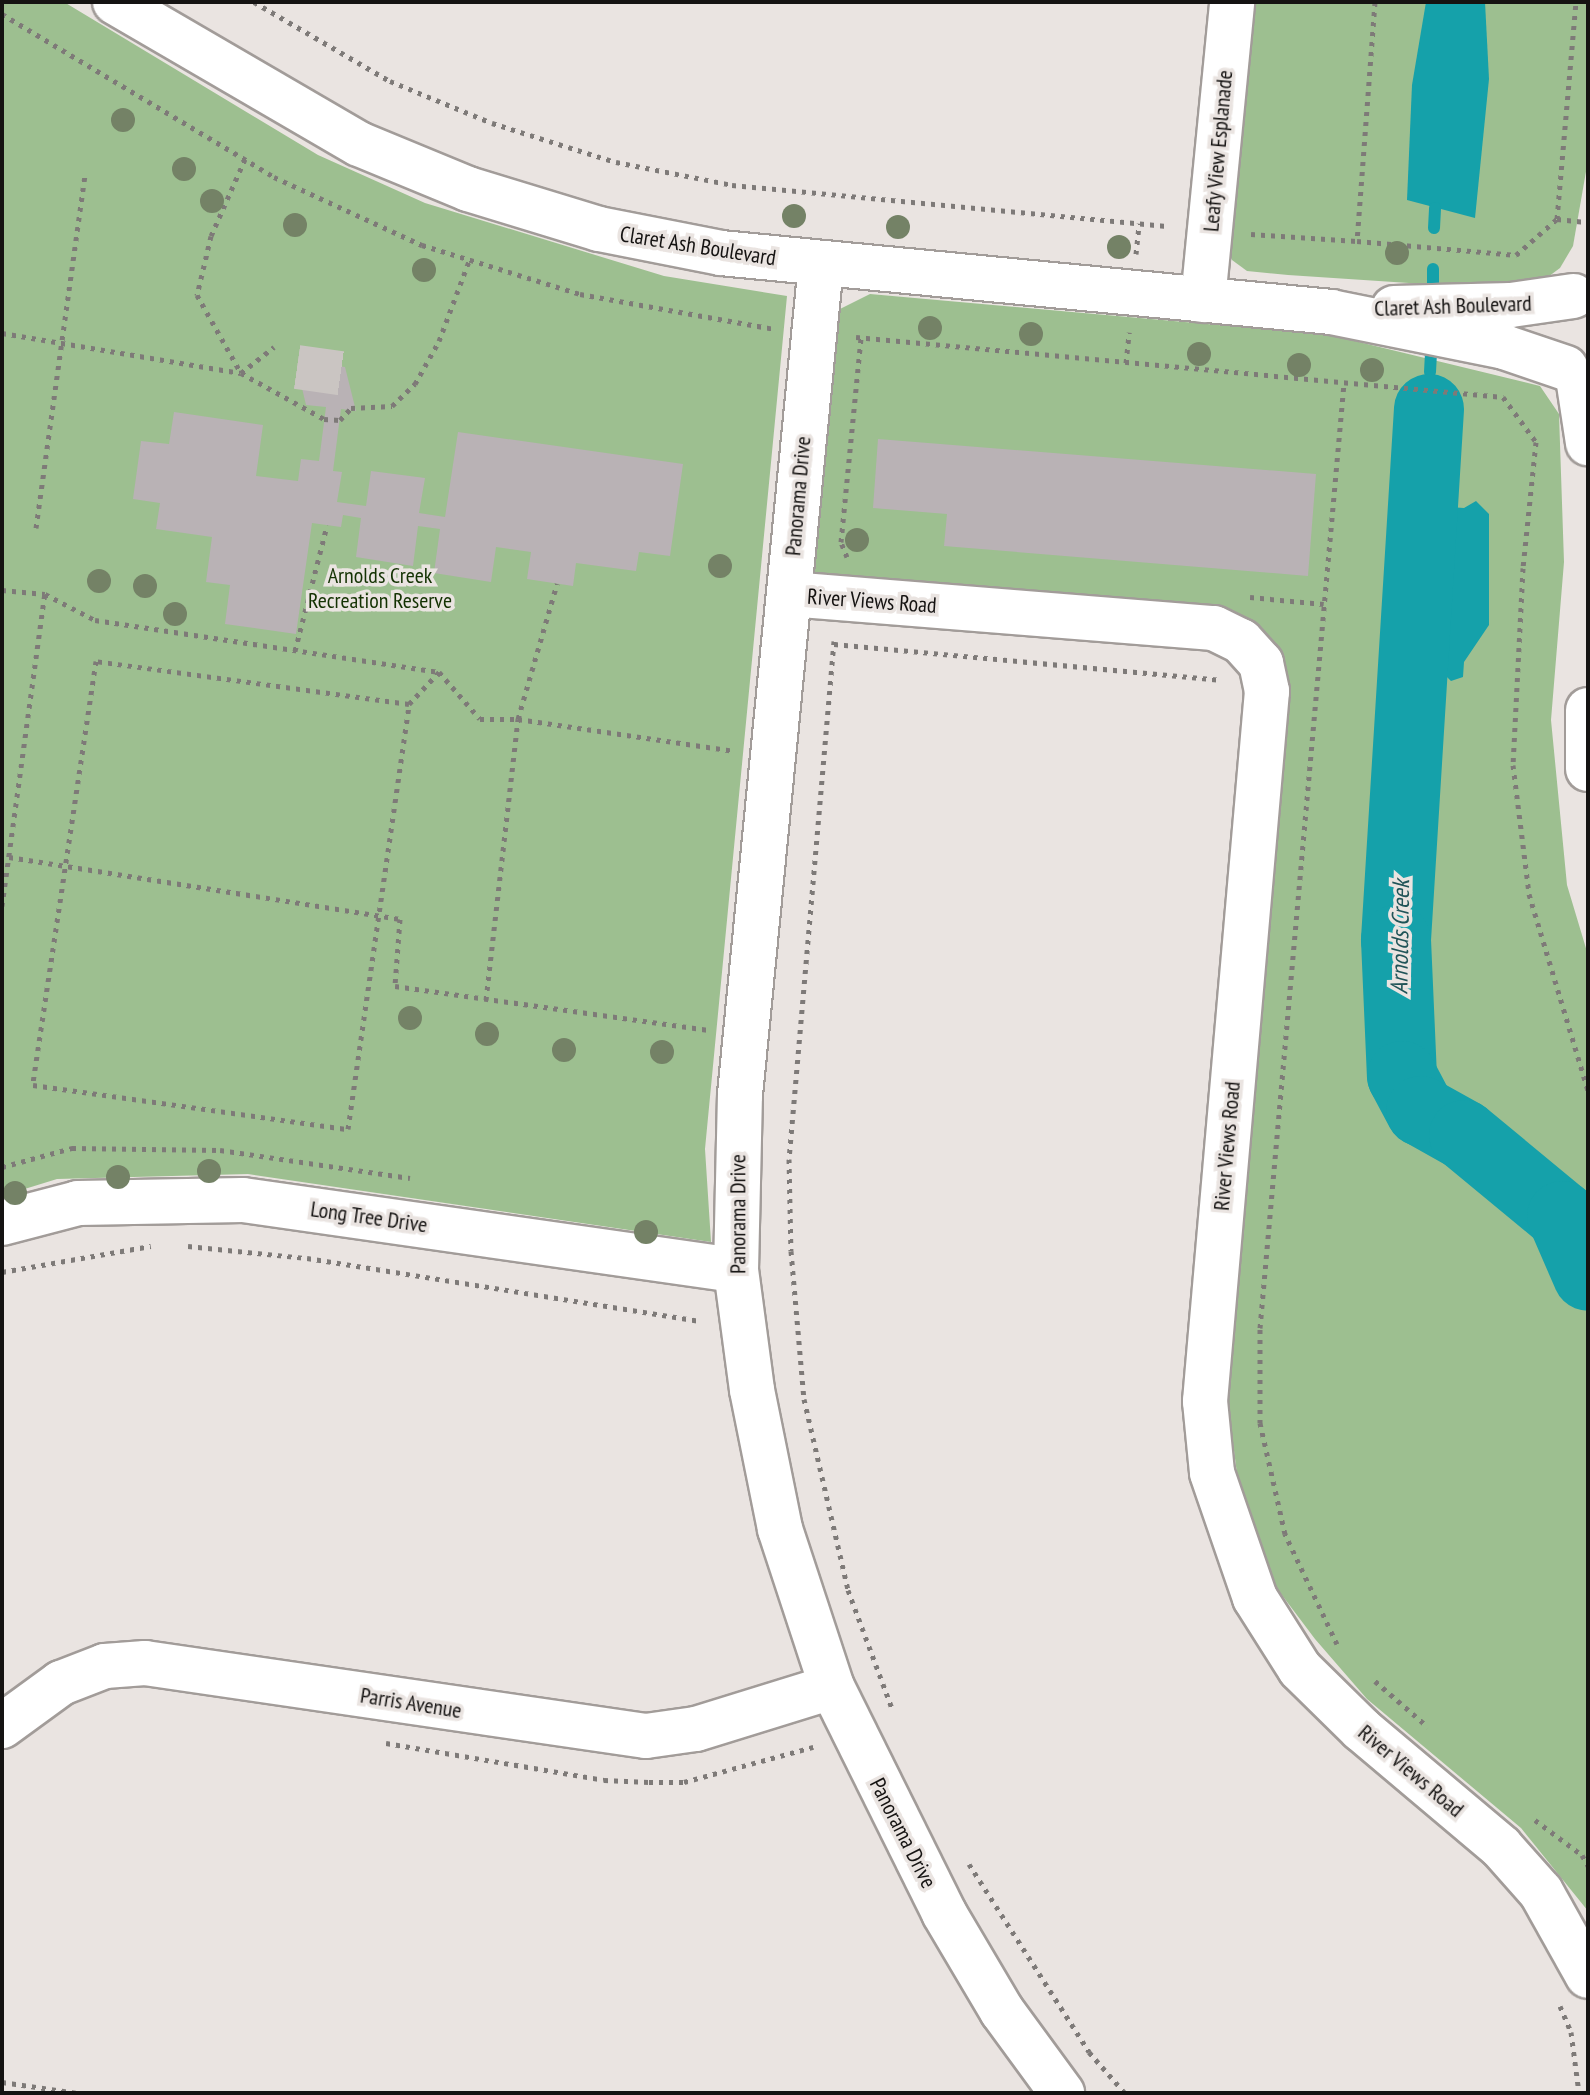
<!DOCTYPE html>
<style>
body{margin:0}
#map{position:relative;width:1590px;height:2095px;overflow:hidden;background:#eae4e1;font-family:"PT Sans Narrow",sans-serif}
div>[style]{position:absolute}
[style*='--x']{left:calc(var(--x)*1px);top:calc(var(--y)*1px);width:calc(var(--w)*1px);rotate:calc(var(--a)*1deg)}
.green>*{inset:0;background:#9dbf90}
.water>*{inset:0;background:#15a1aa}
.stream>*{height:12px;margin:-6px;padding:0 6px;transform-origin:6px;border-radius:6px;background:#15a1aa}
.river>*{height:70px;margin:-35px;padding:0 35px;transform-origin:35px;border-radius:35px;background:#15a1aa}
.building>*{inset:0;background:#b9b2b5}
.minor-tunnel>*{height:44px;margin-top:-22px;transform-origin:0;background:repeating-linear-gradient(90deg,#cac5c2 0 44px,transparent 0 66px)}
.path>*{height:5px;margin-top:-2.5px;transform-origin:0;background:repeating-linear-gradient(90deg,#7e7a78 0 4px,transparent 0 10px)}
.roads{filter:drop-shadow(2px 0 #a29c99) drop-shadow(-2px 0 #a29c99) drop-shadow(0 2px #a29c99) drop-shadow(0 -2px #a29c99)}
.minor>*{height:44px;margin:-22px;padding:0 22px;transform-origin:22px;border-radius:22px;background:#fff}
.trees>*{width:24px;height:24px;margin:-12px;border-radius:50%;background:#748266}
span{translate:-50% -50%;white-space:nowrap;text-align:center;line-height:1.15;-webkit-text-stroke:7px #eae4e1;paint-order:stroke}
.street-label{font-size:22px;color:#151312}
.park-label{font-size:22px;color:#133202}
.water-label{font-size:24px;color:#205458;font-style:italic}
.frame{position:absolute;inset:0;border:4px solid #151312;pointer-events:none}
</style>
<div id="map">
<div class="green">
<i style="clip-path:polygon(2px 2px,64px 2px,318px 155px,425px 203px,664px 276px,787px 296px,705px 1149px,711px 1242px,248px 1174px,57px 1179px,2px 1196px)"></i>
<i style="clip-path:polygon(1243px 2px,1588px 2px,1588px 160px,1573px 246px,1560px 268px,1529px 291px,1288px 275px,1247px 271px,1232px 260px,1223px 239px)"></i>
<i style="clip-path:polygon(870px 294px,1330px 335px,1540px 386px,1559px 414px,1564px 562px,1551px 720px,1567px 885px,1588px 955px,1588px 1911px,1521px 1828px,1367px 1699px,1315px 1639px,1269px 1578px,1237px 1474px,1226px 1388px,1286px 671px,1266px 635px,1223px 615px,808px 581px,838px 310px)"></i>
</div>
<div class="water">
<i style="clip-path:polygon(1426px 2px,1485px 2px,1489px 79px,1475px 218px,1407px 200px,1412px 85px)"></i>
<i style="clip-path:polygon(1476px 501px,1489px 514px,1489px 625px,1464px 662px,1463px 677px,1451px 681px,1438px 668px,1433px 676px,1416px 668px,1407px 635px,1412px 548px,1434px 506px,1464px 508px)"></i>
</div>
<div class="stream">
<i style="--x:1434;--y:228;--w:20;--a:-87"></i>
<i style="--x:1433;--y:284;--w:15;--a:-90"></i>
<i style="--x:1430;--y:372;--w:17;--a:-87"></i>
</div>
<div class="river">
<i style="--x:1429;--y:409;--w:532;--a:93.56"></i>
<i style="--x:1396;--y:940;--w:136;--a:87.5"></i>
<i style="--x:1402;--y:1076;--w:40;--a:62"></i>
<i style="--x:1421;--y:1111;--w:49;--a:29.2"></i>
<i style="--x:1464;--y:1135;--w:127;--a:39.6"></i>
<i style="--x:1562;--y:1216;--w:65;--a:66.6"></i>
</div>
<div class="building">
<i style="clip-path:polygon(312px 363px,345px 367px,356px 411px,341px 409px,333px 471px,342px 472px,337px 502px,366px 506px,371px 471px,425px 478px,419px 513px,445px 517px,458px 432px,683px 464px,670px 556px,639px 552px,636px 571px,576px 563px,573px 586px,527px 579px,531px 552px,496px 547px,491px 582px,434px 573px,440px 529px,418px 526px,413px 566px,356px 557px,361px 518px,343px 515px,341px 527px,312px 523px,296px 634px,225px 624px,230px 585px,206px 582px,212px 537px,156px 529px,160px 503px,133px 499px,141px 441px,169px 444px,174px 412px,263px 425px,256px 476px,298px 481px,301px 459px,319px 461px,326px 407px,306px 405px,297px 367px)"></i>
<i style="clip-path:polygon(878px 439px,1316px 474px,1308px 576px,944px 546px,947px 514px,873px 508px)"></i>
</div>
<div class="minor-tunnel">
<i style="--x:297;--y:367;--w:49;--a:8.1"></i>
</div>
<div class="path">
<i style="--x:254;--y:2;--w:157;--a:30.2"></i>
<i style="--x:390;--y:81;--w:110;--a:22.4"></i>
<i style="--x:492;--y:123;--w:130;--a:17.5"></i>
<i style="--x:616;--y:162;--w:118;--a:11.2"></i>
<i style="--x:732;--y:185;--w:439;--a:5.4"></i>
<i style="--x:1375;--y:2;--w:240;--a:94.3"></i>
<i style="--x:1357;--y:241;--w:160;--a:5"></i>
<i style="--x:1516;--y:255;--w:55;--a:-41.3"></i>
<i style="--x:1557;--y:219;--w:218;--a:-85"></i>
<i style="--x:2;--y:14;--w:317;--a:30.9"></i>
<i style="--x:274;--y:177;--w:163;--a:24.7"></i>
<i style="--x:422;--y:245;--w:165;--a:17.2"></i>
<i style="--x:580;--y:294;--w:197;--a:10.2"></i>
<i style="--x:245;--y:159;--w:84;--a:113.8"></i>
<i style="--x:211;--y:236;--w:61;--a:103.3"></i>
<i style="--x:197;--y:295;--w:90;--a:60.6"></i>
<i style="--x:241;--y:373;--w:95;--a:29"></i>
<i style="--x:324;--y:419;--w:16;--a:4"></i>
<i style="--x:340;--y:420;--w:16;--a:-47"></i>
<i style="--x:351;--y:408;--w:41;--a:-2.8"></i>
<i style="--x:392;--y:406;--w:32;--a:-44"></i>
<i style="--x:415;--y:384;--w:49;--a:-60.8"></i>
<i style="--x:439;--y:341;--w:85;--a:-69.4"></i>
<i style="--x:1557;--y:219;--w:31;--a:6"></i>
<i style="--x:1251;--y:234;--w:106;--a:3.8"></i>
<i style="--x:1136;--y:254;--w:31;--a:-84"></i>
<i style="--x:2;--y:333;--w:242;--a:9.5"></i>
<i style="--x:241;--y:373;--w:42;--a:-38.2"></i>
<i style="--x:856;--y:337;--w:650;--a:5.3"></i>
<i style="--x:1503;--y:397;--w:56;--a:53.7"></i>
<i style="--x:1536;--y:442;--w:127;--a:95.9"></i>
<i style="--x:1523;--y:568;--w:197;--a:92.9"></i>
<i style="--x:1513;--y:765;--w:130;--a:82.9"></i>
<i style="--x:1529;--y:894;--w:206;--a:73.3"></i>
<i style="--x:1126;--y:363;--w:31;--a:-84"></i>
<i style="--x:36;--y:528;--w:355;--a:-82.1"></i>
<i style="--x:847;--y:557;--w:16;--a:-112"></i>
<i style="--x:841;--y:542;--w:206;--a:-84.4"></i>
<i style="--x:2;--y:590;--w:43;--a:5.3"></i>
<i style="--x:45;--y:594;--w:56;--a:27.5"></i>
<i style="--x:95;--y:620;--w:348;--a:8.6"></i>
<i style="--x:439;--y:672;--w:62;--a:48.9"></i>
<i style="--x:480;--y:719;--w:38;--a:0"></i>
<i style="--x:518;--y:719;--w:219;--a:8.4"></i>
<i style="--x:1250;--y:597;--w:74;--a:5.4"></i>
<i style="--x:834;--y:641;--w:520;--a:94.96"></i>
<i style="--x:789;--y:1159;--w:92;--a:88.8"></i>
<i style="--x:791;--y:1251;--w:149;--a:85"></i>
<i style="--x:804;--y:1399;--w:196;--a:77"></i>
<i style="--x:848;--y:1590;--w:126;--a:69.6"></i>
<i style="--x:834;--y:644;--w:387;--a:5.3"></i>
<i style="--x:295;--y:651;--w:130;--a:-75.7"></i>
<i style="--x:409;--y:704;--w:316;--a:-172.2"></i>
<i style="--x:96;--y:661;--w:429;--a:98.5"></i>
<i style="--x:33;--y:1085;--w:318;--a:8"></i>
<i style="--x:348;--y:1129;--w:429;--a:-81.8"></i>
<i style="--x:409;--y:704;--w:44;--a:-46.8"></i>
<i style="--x:9;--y:857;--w:396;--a:9"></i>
<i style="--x:400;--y:919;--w:67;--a:94.3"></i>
<i style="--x:395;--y:986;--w:315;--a:8"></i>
<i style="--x:2;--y:906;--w:315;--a:-82.2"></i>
<i style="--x:486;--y:1000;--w:283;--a:-83.5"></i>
<i style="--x:518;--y:719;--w:141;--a:-73.9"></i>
<i style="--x:2;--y:1167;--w:73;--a:-15.2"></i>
<i style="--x:72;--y:1148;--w:148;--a:0.8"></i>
<i style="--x:220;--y:1150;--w:192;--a:8.4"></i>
<i style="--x:188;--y:1246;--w:120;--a:5.8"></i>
<i style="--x:307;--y:1258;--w:398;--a:9.1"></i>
<i style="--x:2;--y:1272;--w:151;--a:-9.9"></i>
<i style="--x:1337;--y:1644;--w:122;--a:-115.3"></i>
<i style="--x:1285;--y:1534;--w:114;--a:-102.7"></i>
<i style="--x:1260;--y:1423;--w:95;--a:-90"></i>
<i style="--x:1260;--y:1328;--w:949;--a:-84.92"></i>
<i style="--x:1375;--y:1681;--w:70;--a:41"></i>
<i style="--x:386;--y:1743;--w:221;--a:9.6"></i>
<i style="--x:604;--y:1780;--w:45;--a:2.5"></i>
<i style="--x:649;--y:1782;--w:35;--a:0"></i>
<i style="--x:684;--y:1782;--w:134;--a:-15.2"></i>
<i style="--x:1535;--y:1820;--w:59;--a:36.7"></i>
<i style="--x:1582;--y:1855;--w:13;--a:61"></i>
<i style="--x:969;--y:1864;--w:223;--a:57.4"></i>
<i style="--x:1089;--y:2052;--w:55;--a:48.7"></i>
<i style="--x:1560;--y:2006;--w:28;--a:67"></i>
<i style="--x:1571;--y:2032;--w:62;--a:82.5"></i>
<i style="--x:2;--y:2082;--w:76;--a:8.3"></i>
</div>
<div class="roads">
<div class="minor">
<i style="--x:115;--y:2;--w:282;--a:30.2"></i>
<i style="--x:359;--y:144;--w:118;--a:22.4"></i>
<i style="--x:468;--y:189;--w:137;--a:17"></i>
<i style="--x:599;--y:229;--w:124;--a:11.1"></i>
<i style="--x:721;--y:253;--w:613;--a:5.52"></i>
<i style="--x:1331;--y:312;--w:177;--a:11.4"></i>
<i style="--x:1504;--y:347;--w:65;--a:18.7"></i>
<i style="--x:821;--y:264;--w:834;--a:95.57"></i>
<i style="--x:740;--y:1094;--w:176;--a:91.3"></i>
<i style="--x:736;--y:1270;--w:121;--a:82.4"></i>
<i style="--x:752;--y:1390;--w:142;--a:78.6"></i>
<i style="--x:780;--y:1529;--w:166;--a:71.8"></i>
<i style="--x:832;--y:1687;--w:252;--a:63.6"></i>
<i style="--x:944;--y:1913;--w:114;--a:59.4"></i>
<i style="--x:1002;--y:2011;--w:102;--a:53.8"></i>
<i style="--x:1203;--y:300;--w:299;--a:-84.4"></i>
<i style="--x:1394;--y:308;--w:117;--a:-1.5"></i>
<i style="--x:1511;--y:305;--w:63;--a:-8.3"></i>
<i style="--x:1579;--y:384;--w:60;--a:81.3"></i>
<i style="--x:789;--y:594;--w:426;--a:4.6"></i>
<i style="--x:1214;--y:628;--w:30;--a:26"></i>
<i style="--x:1241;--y:641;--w:30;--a:48"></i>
<i style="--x:1261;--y:663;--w:29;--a:78"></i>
<i style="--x:1267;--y:691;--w:713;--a:94.99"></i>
<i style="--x:1205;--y:1401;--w:72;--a:84.4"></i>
<i style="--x:1212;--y:1473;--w:132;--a:71"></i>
<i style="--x:1255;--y:1598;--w:84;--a:57.6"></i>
<i style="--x:1300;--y:1669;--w:86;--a:44.5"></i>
<i style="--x:1361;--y:1729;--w:183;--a:40.1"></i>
<i style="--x:1501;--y:1847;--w:60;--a:48.4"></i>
<i style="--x:1541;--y:1892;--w:96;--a:60.8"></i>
<i style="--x:1588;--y:710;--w:59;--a:90"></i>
<i style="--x:2;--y:1223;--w:79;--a:-14.7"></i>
<i style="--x:78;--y:1203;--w:165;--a:-1"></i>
<i style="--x:243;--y:1200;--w:498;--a:8.1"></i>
<i style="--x:2;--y:1726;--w:73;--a:-36.1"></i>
<i style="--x:61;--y:1683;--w:47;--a:-21.1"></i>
<i style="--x:105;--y:1666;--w:40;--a:-4.3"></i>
<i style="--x:145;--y:1663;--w:506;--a:8.29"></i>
<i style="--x:646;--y:1736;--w:50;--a:-8"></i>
<i style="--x:696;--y:1729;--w:142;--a:-17.2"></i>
</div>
</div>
<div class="trees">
<i style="left:123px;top:120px"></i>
<i style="left:184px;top:169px"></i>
<i style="left:212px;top:201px"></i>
<i style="left:794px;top:216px"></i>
<i style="left:295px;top:225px"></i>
<i style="left:898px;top:227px"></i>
<i style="left:1119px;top:247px"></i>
<i style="left:1397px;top:253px"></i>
<i style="left:424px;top:270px"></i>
<i style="left:930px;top:328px"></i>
<i style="left:1031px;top:334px"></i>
<i style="left:1199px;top:354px"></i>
<i style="left:1299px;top:365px"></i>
<i style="left:1372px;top:370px"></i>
<i style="left:857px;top:540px"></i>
<i style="left:720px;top:566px"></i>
<i style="left:99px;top:581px"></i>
<i style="left:145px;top:586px"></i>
<i style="left:175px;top:614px"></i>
<i style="left:410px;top:1018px"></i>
<i style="left:487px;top:1034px"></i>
<i style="left:564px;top:1050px"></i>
<i style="left:662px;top:1052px"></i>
<i style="left:209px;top:1171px"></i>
<i style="left:118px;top:1177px"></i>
<i style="left:15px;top:1193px"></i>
<i style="left:646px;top:1232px"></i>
</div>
<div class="street-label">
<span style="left:1218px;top:151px;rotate:-85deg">Leafy View Esplanade</span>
<span style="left:698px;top:246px;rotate:9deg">Claret Ash Boulevard</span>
<span style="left:1453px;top:306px;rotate:-2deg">Claret Ash Boulevard</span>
<span style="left:798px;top:496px;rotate:-85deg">Panorama Drive</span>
<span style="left:872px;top:601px;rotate:4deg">River Views Road</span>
<span style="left:1227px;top:1146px;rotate:-85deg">River Views Road</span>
<span style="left:738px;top:1214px;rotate:-90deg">Panorama Drive</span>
<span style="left:369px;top:1217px;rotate:8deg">Long Tree Drive</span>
<span style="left:411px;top:1703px;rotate:9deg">Parris Avenue</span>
<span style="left:1411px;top:1771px;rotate:40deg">River Views Road</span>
<span style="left:903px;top:1833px;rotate:63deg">Panorama Drive</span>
</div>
<div class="park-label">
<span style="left:380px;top:588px">Arnolds Creek<br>Recreation Reserve</span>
</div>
<div class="water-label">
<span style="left:1400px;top:937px;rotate:-89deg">Arnolds Creek</span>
</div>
<div class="frame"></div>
</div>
